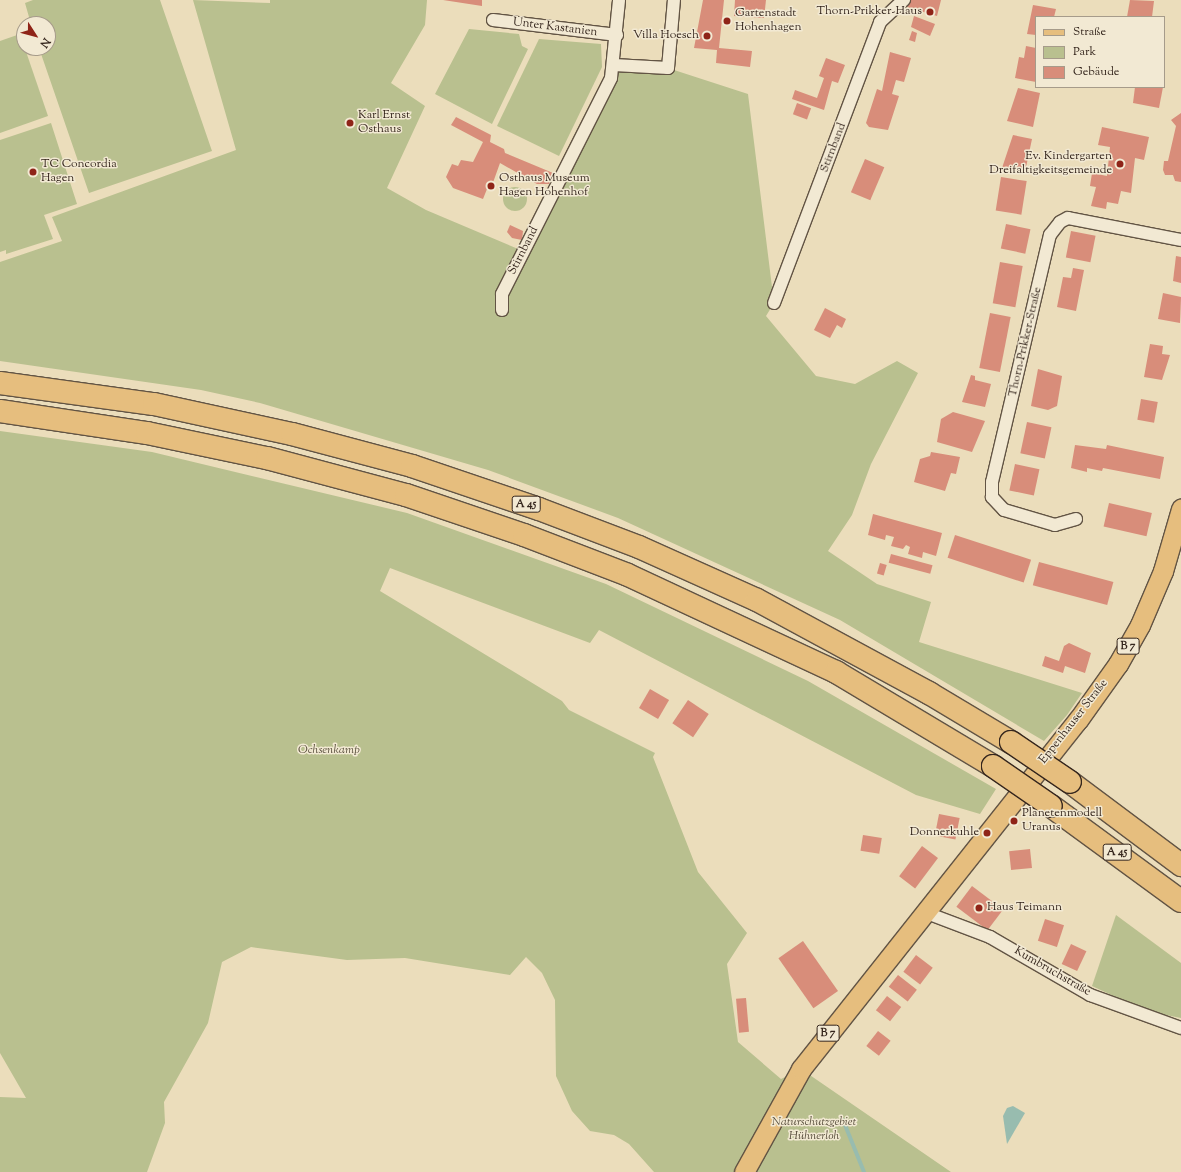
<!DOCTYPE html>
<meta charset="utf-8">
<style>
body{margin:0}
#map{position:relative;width:1181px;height:1172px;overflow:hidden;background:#ebddbb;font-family:"Sorts Mill Goudy",serif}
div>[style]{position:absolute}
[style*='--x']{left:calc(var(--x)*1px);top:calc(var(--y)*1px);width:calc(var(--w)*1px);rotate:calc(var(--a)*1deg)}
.green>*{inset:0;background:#b9c08f}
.round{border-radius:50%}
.water>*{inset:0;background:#98bcaf}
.stream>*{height:4px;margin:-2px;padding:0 2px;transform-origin:2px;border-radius:2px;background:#98bcaf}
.building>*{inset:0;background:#d88d7a;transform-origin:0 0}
.roads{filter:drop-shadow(1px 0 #625444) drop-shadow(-1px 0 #625444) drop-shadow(0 1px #625444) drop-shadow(0 -1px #625444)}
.minor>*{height:12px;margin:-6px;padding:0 6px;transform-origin:6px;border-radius:6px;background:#f2e9d3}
.primary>*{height:19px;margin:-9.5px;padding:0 9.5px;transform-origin:9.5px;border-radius:9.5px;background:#e6be7e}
.motorway>*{height:22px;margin:-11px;padding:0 11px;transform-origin:11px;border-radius:11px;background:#e6be7e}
.bridges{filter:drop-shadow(1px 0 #35261d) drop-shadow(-1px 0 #35261d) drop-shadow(0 1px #35261d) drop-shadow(0 -1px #35261d)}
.motorway-bridge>*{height:22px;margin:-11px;padding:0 11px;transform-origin:11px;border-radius:11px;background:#e6be7e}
.dots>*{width:11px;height:11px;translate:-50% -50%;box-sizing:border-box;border:2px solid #f2e9d3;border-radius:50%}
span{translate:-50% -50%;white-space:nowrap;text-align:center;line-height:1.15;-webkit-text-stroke:3px #f2e9d3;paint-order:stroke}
.shield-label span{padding:1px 3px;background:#f2e9d3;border:1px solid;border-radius:3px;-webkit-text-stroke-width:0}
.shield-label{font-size:11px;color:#35261d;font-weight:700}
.poi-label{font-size:12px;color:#35261d}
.right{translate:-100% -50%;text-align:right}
.left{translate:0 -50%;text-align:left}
.street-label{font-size:12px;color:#35261d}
.park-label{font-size:12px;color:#564c3a;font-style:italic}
.legend{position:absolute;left:1035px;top:16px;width:130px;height:72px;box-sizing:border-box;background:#f2e9d3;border:1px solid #a69b8a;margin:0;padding:5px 7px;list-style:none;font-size:12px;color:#35261d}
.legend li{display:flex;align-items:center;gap:8px;height:20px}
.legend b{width:20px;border:1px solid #a69b8a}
.north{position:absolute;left:16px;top:16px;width:40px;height:40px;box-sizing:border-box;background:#f2e9d3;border:1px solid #a69b8a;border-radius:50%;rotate:126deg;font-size:11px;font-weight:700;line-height:16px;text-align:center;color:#35261d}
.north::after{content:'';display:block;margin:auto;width:14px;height:18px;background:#8f2418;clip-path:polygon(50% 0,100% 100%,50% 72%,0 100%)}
</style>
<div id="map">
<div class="green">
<i style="clip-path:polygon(33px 0,160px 0,212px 151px,89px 193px,39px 48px,48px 48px,48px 24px,31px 24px,25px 3px)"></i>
<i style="clip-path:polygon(193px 0,270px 3px,270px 0,427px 0,425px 25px,391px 83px,425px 106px,387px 188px,426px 210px,523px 251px,614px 68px,674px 70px,748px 94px,774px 303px,766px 316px,816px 376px,855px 384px,897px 361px,918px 373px,871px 464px,852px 515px,828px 551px,877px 584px,931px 602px,919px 642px,1082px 693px,1067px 715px,1044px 741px,840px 620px,618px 518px,488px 470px,260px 403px,201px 390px,0 361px,0 262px,62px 241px,52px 217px,236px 150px)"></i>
<i style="clip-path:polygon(469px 29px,519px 34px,522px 46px,528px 49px,492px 124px,435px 94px)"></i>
<i style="clip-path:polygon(20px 34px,48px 116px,0 133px,0 41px)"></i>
<i style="clip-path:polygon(539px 39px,601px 44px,602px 67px,559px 156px,497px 126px)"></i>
<i style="clip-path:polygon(51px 123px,77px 204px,44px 215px,53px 239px,6px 254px,6px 250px,0 252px,0 140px)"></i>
<i class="round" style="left:503px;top:187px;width:24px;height:24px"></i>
<i style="clip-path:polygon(0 431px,152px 452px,407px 513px,606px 584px,808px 681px,996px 789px,980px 814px,916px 795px,599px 630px,590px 643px,390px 568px,380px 591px,562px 701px,569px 710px,655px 753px,653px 757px,698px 872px,747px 933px,727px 964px,738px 1042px,781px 1079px,801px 1069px,951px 1172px,654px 1172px,629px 1144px,614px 1135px,590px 1131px,572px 1111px,556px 1076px,555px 1000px,542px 973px,526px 957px,510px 975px,405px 958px,347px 960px,251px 947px,222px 962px,208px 1023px,164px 1102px,165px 1123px,147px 1172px,0 1172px,0 1097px,26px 1098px,0 1053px)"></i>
<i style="clip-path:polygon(1116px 915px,1181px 963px,1181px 1018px,1146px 1011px,1092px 986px)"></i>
</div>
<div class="water">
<i style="clip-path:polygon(1013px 1106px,1025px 1113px,1007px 1144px,1003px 1116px,1007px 1108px)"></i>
</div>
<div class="stream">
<i style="--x:843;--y:1120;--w:56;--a:68"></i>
</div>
<div class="building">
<i style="clip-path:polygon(443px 0,482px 0,482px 6px)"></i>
<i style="clip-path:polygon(703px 0,724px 0,719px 48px,752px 51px,750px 67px,716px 63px,717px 50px,694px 48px)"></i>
<i style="clip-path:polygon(735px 0,766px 0,764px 18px,734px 16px)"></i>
<i style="clip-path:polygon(909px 0,941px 0,937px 16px,907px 7px)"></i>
<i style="clip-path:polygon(1130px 0,1154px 1px,1152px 17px,1127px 17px)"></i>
<i style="clip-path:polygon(1033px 5px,1056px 9px,1054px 17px,1036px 17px,1036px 35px,1027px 34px)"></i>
<i style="clip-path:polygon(914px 16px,935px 24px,930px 36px,911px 27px)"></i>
<i style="clip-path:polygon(912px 31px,917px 33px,915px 42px,909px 40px)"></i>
<i style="clip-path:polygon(1026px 46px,1036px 48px,1036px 82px,1015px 78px,1019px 57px,1024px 58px)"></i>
<i style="clip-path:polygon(890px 52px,911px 58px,904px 82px,896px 80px,892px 94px,899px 96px,888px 130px,869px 127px,866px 123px,877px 89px,882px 91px)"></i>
<i style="clip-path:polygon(826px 58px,845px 65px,838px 83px,832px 81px,824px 110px,792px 99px,795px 90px,817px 98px,824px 78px,819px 76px)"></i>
<i style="clip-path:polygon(1135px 87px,1163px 87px,1159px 108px,1133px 103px)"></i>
<i style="clip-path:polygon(1018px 88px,1040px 93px,1033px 127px,1007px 121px)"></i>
<i style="left:797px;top:103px;width:15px;height:12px;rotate:20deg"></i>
<i style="clip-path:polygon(1181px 113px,1181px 182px,1175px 181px,1173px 175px,1165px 175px,1163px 170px,1164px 161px,1168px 161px,1176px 126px,1171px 120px)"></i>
<i style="clip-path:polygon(456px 117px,491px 135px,490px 142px,504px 149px,505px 153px,553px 173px,549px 184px,537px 184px,500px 163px,490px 191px,487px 189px,483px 199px,453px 188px,446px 177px,452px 164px,458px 166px,461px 160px,473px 162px,483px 142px,451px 125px)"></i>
<i style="clip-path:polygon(1102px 127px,1149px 137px,1144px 160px,1135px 158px,1131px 193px,1121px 191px,1118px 204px,1107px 202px,1106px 209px,1091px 206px,1096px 187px,1090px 186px,1092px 173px,1107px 176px,1110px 147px,1098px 145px)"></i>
<i style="clip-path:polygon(1013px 135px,1032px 139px,1025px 172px,1002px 168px)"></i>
<i style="left:865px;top:159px;width:21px;height:36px;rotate:23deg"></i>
<i style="left:1001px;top:177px;width:26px;height:34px;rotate:9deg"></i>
<i style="left:1006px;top:224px;width:25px;height:25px;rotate:12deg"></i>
<i style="clip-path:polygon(510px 225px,523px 231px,522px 240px,512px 238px,507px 232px)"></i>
<i style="left:1071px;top:231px;width:25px;height:27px;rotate:11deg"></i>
<i style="clip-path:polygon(1176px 256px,1181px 257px,1181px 283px,1173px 281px)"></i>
<i style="left:1000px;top:262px;width:23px;height:42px;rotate:10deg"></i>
<i style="clip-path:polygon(1073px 268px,1084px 270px,1076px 311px,1057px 307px,1063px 277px,1071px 278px)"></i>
<i style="clip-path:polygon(1163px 293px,1181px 297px,1180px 323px,1158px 319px)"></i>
<i style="clip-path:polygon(825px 308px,846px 319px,842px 328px,837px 325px,830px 338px,814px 330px)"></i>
<i style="left:990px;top:313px;width:21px;height:56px;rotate:11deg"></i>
<i style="clip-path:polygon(1150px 344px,1163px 346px,1162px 354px,1170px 355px,1162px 380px,1144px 377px)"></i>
<i style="clip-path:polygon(1038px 369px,1062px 376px,1057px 406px,1048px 410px,1031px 406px)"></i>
<i style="clip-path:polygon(971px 375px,975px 376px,975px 380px,991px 384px,985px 407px,962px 402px)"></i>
<i style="left:1141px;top:399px;width:17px;height:21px;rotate:10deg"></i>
<i style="clip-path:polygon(953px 412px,985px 421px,972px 452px,937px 442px,941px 419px)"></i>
<i style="left:1027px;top:422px;width:25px;height:32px;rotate:12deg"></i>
<i style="clip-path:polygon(1075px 445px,1106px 449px,1107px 445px,1164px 457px,1160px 479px,1103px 468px,1102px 471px,1087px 468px,1087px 472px,1071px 468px)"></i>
<i style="clip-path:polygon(931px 452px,960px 457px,956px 474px,951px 473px,945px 491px,914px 482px,920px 459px,930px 456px)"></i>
<i style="left:1015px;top:464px;width:25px;height:27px;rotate:12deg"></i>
<i style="left:1109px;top:503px;width:44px;height:24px;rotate:13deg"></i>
<i style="clip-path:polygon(873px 514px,942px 533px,936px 556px,923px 552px,922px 558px,908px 554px,910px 547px,906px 545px,903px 549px,891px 546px,894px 537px,886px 535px,885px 540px,868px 535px)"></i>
<i style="left:955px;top:535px;width:80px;height:24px;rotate:18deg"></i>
<i style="left:891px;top:554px;width:43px;height:9px;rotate:15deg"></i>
<i style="left:1039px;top:562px;width:77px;height:24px;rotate:15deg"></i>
<i style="left:880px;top:563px;width:7px;height:11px;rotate:16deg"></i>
<i style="clip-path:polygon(1069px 643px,1091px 653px,1085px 673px,1065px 666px,1063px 673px,1042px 666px,1045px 656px,1059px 661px,1064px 646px)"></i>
<i style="left:650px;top:689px;width:22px;height:22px;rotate:30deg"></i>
<i style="left:688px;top:700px;width:25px;height:28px;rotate:34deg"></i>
<i style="left:939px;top:814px;width:21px;height:22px;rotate:11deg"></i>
<i style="left:863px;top:835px;width:19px;height:16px;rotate:9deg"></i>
<i style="left:922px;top:846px;width:20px;height:38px;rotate:37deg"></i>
<i style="left:1030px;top:849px;width:19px;height:21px;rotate:84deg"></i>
<i style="left:972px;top:886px;width:39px;height:26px;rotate:37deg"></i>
<i style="left:1045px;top:919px;width:20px;height:23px;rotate:18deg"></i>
<i style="left:803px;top:941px;width:61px;height:30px;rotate:55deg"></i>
<i style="left:1071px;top:944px;width:17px;height:22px;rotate:25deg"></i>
<i style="left:916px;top:955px;width:21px;height:21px;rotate:37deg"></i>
<i style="left:898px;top:975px;width:24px;height:15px;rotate:38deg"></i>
<i style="left:887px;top:996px;width:18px;height:18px;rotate:38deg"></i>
<i style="left:746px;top:998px;width:34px;height:10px;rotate:85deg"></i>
<i style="left:878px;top:1031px;width:16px;height:19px;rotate:38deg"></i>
</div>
<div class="roads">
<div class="minor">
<i style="--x:493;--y:20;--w:125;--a:6.9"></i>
<i style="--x:614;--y:65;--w:54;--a:3.2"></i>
<i style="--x:668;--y:68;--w:68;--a:-85"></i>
<i style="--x:774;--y:303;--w:300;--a:-69.3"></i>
<i style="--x:880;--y:22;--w:33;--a:-43"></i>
<i style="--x:502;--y:310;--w:16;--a:-90"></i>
<i style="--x:502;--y:294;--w:242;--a:-63.2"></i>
<i style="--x:611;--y:78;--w:78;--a:-84.1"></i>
<i style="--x:1076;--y:519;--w:22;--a:164"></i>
<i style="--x:1055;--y:525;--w:53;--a:-163.6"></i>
<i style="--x:1004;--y:510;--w:18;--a:-133"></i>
<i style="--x:992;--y:497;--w:15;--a:-90"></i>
<i style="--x:992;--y:482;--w:254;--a:-76.8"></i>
<i style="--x:1050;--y:235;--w:16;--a:-52"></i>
<i style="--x:1060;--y:222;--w:9;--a:-27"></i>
<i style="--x:1068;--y:218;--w:115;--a:11"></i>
<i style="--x:924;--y:912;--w:71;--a:20.7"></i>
<i style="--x:990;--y:937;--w:116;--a:30.1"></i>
<i style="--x:1090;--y:995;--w:97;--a:19.9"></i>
</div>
<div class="primary">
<i style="--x:744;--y:1172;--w:118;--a:-61"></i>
<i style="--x:801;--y:1069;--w:446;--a:-51.6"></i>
<i style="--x:1078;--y:720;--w:69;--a:-54.5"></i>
<i style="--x:1118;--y:664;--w:45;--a:-60.6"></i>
<i style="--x:1140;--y:625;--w:59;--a:-66.9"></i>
<i style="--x:1163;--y:571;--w:65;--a:-73.8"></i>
</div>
<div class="motorway">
<i style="--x:0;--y:383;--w:155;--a:7.8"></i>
<i style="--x:154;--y:404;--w:141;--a:12.3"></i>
<i style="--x:292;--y:434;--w:124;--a:14.9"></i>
<i style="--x:412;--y:466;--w:134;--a:18.7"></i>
<i style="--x:539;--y:509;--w:107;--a:20.8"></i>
<i style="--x:639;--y:547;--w:129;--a:24.2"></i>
<i style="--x:757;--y:600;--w:196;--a:28.4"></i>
<i style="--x:929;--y:693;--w:96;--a:30.9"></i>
<i style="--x:0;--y:411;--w:149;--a:8.5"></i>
<i style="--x:147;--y:433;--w:123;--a:11.8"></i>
<i style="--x:267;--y:458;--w:144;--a:14.9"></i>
<i style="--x:406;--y:495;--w:125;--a:18.7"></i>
<i style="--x:524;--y:535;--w:111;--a:21"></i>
<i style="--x:628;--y:575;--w:230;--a:25"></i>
<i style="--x:836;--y:672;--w:183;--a:30.9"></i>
<i style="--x:1070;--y:782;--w:139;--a:36.8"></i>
<i style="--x:1051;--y:806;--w:161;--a:36.2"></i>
</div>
</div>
<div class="bridges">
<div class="motorway-bridge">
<i style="--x:1011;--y:742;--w:71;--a:34.1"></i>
<i style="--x:993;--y:766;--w:70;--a:34.6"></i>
</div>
</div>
<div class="dots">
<i style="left:930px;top:12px;background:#8f2418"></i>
<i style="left:727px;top:21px;background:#8f2418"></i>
<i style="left:707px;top:36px;background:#8f2418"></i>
<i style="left:350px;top:123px;background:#8f2418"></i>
<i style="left:1120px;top:164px;background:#8f2418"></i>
<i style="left:33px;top:172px;background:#8f2418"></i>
<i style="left:491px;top:186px;background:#8f2418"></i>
<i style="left:1014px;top:821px;background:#8f2418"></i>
<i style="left:987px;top:833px;background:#8f2418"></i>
<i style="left:979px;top:908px;background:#8f2418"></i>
</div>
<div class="shield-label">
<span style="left:526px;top:504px">A 45</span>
<span style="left:1128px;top:646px">B 7</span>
<span style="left:1117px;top:852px">A 45</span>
<span style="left:828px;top:1033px">B 7</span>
</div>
<div class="poi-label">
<span class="right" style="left:922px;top:12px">Thorn-Prikker-Haus</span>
<span class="left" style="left:735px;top:21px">Gartenstadt<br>Hohenhagen</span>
<span class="right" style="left:699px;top:36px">Villa Hoesch</span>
<span class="left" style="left:358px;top:123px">Karl Ernst<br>Osthaus</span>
<span class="right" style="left:1112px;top:164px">Ev. Kindergarten<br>Dreifaltigkeitsgemeinde</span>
<span class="left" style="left:41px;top:172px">TC Concordia<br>Hagen</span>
<span class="left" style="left:499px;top:186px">Osthaus Museum<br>Hagen Hohenhof</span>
<span class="left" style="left:1022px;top:821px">Planetenmodell<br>Uranus</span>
<span class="right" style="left:979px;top:833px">Donnerkuhle</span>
<span class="left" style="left:987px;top:908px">Haus Teimann</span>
</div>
<div class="street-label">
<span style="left:555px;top:28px;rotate:7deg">Unter Kastanien</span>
<span style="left:834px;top:148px;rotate:-69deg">Stirnband</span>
<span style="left:524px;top:251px;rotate:-63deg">Stirnband</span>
<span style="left:1026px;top:342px;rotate:-77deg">Thorn-Prikker-Straße</span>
<span style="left:1074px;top:722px;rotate:-52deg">Eppenhauser Straße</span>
<span style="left:1052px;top:972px;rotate:30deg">Kumbruchstraße</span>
</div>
<div class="park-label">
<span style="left:329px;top:751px">Ochsenkamp</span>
<span style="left:814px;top:1130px">Naturschutzgebiet<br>Hühnerloh</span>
</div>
<ul class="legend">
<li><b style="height:5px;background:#e6be7e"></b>Straße</li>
<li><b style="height:11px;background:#b9c08f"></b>Park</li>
<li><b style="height:11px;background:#d88d7a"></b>Gebäude</li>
</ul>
<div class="north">N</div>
</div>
